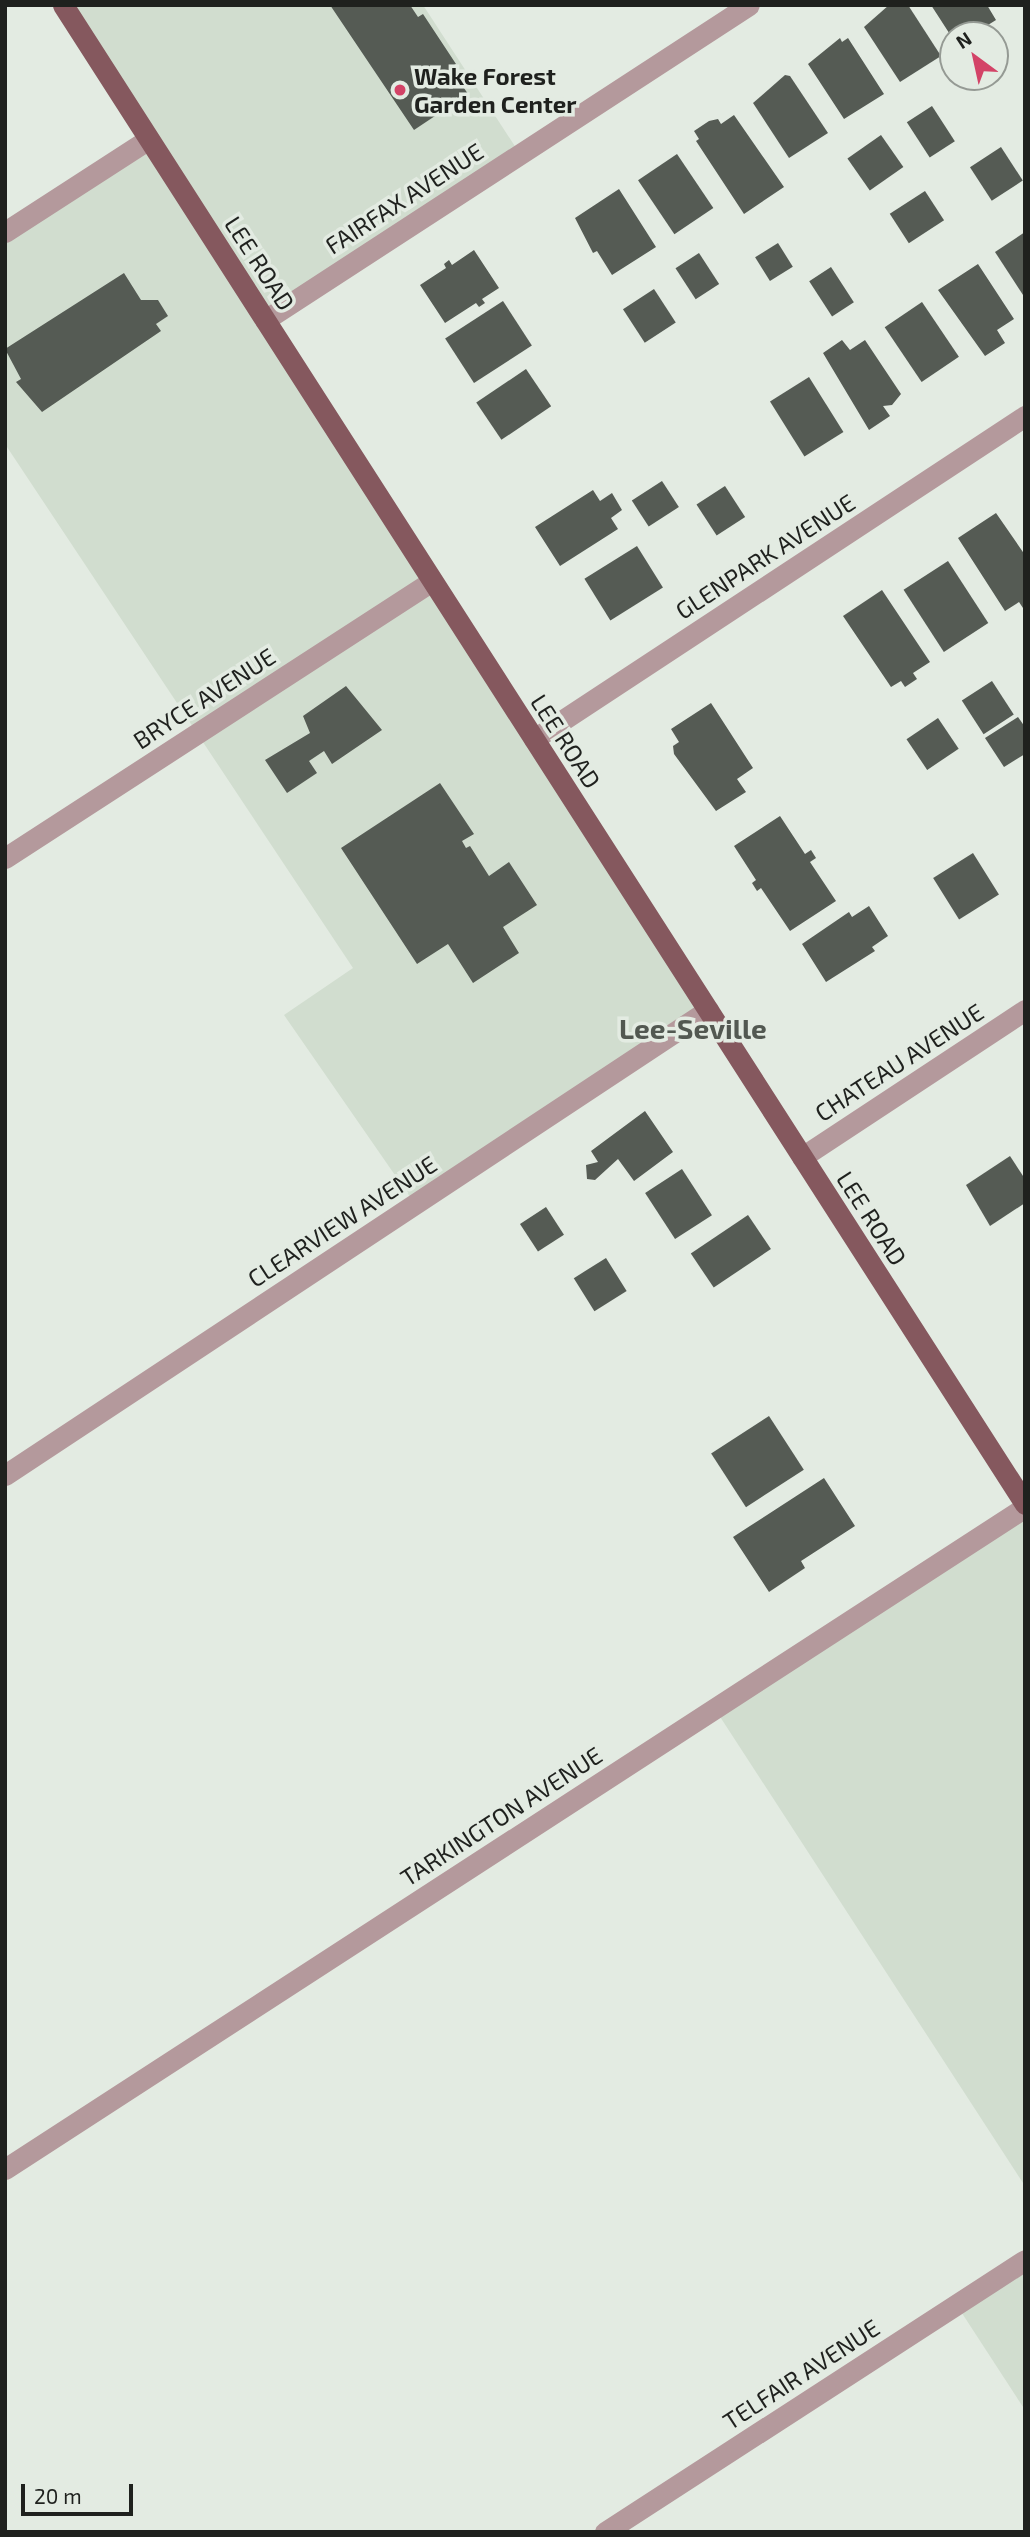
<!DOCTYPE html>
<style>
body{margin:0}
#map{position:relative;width:1030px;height:2537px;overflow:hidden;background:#e3ebe2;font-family:"Exo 2",sans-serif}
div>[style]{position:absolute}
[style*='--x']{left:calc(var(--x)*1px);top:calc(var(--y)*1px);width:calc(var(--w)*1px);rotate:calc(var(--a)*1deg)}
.built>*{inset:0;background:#d1ddcf}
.building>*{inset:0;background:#555b54;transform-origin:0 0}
.minor>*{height:21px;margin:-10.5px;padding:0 10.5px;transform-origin:10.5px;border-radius:10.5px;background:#b4999c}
.major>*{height:21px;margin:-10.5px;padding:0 10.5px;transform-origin:10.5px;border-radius:10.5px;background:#85585e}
.dots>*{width:19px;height:19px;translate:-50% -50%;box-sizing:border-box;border:4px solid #e3ebe2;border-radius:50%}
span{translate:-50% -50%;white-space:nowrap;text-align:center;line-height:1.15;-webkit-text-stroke:7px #e3ebe2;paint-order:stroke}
.poi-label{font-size:24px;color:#1f211e;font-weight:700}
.left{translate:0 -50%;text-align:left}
.street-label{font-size:24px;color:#1f211e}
.quarter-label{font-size:28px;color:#525851;font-weight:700}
.frame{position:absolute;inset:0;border:7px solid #1f211e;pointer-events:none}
.north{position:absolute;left:939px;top:21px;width:70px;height:70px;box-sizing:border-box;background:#e3ebe2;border:2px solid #959a94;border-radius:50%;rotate:327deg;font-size:19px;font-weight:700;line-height:28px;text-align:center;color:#1f211e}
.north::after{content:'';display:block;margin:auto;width:24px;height:32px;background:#d34367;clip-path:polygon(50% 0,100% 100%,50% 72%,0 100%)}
.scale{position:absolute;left:21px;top:2484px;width:112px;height:32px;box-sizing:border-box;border:4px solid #1f211e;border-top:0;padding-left:9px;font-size:21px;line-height:24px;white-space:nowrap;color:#1f211e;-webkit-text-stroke:5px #e3ebe2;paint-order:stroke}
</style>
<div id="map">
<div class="built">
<i style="clip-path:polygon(63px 5px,423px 5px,520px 154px,265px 320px,708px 1010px,415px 1204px,284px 1015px,353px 968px,5px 444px,5px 232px,149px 139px)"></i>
<i style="clip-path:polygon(1025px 1507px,1025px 2186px,715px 1709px)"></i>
<i style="clip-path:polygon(1025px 2260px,1025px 2410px,956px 2304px)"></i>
</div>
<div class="building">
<i style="clip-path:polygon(330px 5px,410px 5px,418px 17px,423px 14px,456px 64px,450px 67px,468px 94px,414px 130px)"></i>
<i style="clip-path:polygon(889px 5px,908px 5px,941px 56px,900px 82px,864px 27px)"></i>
<i style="clip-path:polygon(931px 5px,987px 5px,996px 20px,972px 35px,953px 35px,953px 39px)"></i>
<i style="clip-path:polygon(840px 38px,842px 42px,848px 38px,884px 94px,844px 119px,808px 64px)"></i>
<i style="clip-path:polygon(785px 75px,790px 76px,828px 133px,789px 158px,753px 103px)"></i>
<i style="left:932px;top:106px;width:42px;height:30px;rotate:57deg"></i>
<i style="clip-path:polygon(734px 115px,784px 187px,744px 214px,696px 141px,699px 139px,694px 131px,709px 121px,718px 119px,721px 124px)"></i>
<i style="left:881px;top:135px;width:39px;height:41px;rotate:55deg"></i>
<i style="left:1001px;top:147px;width:40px;height:37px;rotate:57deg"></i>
<i style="left:677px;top:154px;width:65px;height:47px;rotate:56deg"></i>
<i style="clip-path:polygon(619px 189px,656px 247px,612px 275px,597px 251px,593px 253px,575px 218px)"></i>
<i style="left:925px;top:191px;width:35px;height:42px;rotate:57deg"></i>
<i style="clip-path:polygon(1025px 232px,1025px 298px,995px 252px)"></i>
<i style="left:778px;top:243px;width:28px;height:27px;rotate:58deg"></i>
<i style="clip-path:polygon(474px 250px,499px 288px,482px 299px,485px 303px,479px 307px,476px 303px,445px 323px,420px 285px,446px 268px,444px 264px,449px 260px,452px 265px)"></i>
<i style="left:699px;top:253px;width:37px;height:28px;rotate:57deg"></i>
<i style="clip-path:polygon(978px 264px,1014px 319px,997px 330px,1005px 343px,985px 356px,938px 290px)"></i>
<i style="left:831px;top:267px;width:42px;height:26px;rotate:57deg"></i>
<i style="clip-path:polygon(124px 273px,141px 300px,158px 300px,168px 316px,156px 324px,161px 331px,42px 412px,16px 382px,21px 379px,5px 349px)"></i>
<i style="left:654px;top:289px;width:40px;height:37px;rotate:57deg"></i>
<i style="left:503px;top:301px;width:53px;height:69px;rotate:57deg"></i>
<i style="left:922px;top:302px;width:66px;height:45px;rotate:56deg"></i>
<i style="clip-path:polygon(842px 340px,850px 350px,865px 340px,901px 394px,892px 405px,883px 406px,890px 416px,869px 430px,823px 353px)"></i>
<i style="left:526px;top:369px;width:45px;height:60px;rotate:56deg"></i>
<i style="left:809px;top:377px;width:65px;height:46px;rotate:58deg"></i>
<i style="left:662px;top:481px;width:31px;height:36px;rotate:57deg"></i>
<i style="left:725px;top:486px;width:37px;height:34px;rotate:57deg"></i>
<i style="clip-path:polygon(593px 490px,600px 501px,612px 493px,622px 510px,611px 518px,618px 529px,560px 566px,535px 527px)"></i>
<i style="clip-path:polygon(996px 513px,1025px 555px,1025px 611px,1019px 602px,1005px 611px,958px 538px)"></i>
<i style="left:637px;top:546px;width:49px;height:62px;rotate:58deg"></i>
<i style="left:948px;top:561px;width:74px;height:53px;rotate:57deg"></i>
<i style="clip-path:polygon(882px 590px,930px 662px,913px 673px,917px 679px,905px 687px,901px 681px,891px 687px,843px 616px)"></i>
<i style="left:992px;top:681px;width:40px;height:36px;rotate:57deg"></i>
<i style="clip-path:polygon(346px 686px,382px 730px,332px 764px,324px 751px,309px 761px,317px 773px,287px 793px,265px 760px,310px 733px,303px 716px)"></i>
<i style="clip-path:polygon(711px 703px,753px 768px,737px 779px,746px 792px,716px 811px,674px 754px,673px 746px,679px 742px,671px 729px)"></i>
<i style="clip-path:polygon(1018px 717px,1025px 727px,1025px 754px,1004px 767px,985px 738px)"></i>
<i style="left:938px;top:718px;width:37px;height:38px;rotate:56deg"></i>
<i style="clip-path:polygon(440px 783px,474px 834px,462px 841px,466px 848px,470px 846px,489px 876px,509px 862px,537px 905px,503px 927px,519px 953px,473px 983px,448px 944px,417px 964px,341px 848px)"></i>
<i style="clip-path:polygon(780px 816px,805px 854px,811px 850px,816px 858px,810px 862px,836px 901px,790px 931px,761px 888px,757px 891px,752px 883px,756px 880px,734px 846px)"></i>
<i style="left:973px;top:853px;width:49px;height:47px;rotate:58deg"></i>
<i style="clip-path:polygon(869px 906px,888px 936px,872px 947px,875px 951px,826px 982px,802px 944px,849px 912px,852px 917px)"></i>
<i style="clip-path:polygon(645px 1111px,673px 1152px,634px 1181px,618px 1159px,595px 1180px,587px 1179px,586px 1165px,598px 1162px,591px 1151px)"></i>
<i style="clip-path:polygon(1010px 1156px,1025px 1179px,1025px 1203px,990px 1226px,966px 1185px)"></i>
<i style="left:682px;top:1169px;width:55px;height:44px;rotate:57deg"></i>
<i style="left:546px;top:1207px;width:33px;height:31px;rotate:57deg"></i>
<i style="left:748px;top:1215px;width:41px;height:69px;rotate:56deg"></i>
<i style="left:606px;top:1258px;width:39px;height:38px;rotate:58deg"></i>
<i style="left:769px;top:1416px;width:64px;height:69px;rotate:57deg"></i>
<i style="clip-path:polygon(824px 1478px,855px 1526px,801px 1561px,805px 1568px,769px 1592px,733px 1537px)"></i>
</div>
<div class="minor">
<i style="--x:5;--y:232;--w:171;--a:-32.9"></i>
<i style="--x:265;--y:320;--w:577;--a:-33.06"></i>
<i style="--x:534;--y:739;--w:588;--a:-33.34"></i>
<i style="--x:5;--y:858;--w:509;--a:-32.97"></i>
<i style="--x:802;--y:1157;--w:267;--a:-33.4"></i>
<i style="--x:5;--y:1475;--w:843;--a:-33.48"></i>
<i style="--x:5;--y:2169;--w:1216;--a:-32.98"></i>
<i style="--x:605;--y:2532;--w:500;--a:-32.93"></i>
</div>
<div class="major">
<i style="--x:63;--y:5;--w:1781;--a:57.31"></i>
</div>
<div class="dots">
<i style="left:400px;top:90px;background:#d34367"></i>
</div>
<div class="poi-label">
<span class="left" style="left:414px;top:90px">Wake Forest<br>Garden Center</span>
</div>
<div class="street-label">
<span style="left:404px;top:198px;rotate:-33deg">FAIRFAX AVENUE</span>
<span style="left:260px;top:263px;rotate:57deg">LEE ROAD</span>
<span style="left:765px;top:556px;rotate:-33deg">GLENPARK AVENUE</span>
<span style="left:204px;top:698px;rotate:-33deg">BRYCE AVENUE</span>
<span style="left:566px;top:741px;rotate:57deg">LEE ROAD</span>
<span style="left:899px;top:1062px;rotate:-33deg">CHATEAU AVENUE</span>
<span style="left:872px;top:1218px;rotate:57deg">LEE ROAD</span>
<span style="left:342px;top:1221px;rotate:-33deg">CLEARVIEW AVENUE</span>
<span style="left:501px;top:1816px;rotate:-33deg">TARKINGTON AVENUE</span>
<span style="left:801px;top:2374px;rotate:-33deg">TELFAIR AVENUE</span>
</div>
<div class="quarter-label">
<span style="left:693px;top:1028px">Lee-Seville</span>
</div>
<div class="frame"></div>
<div class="north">N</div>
<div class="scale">20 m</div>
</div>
